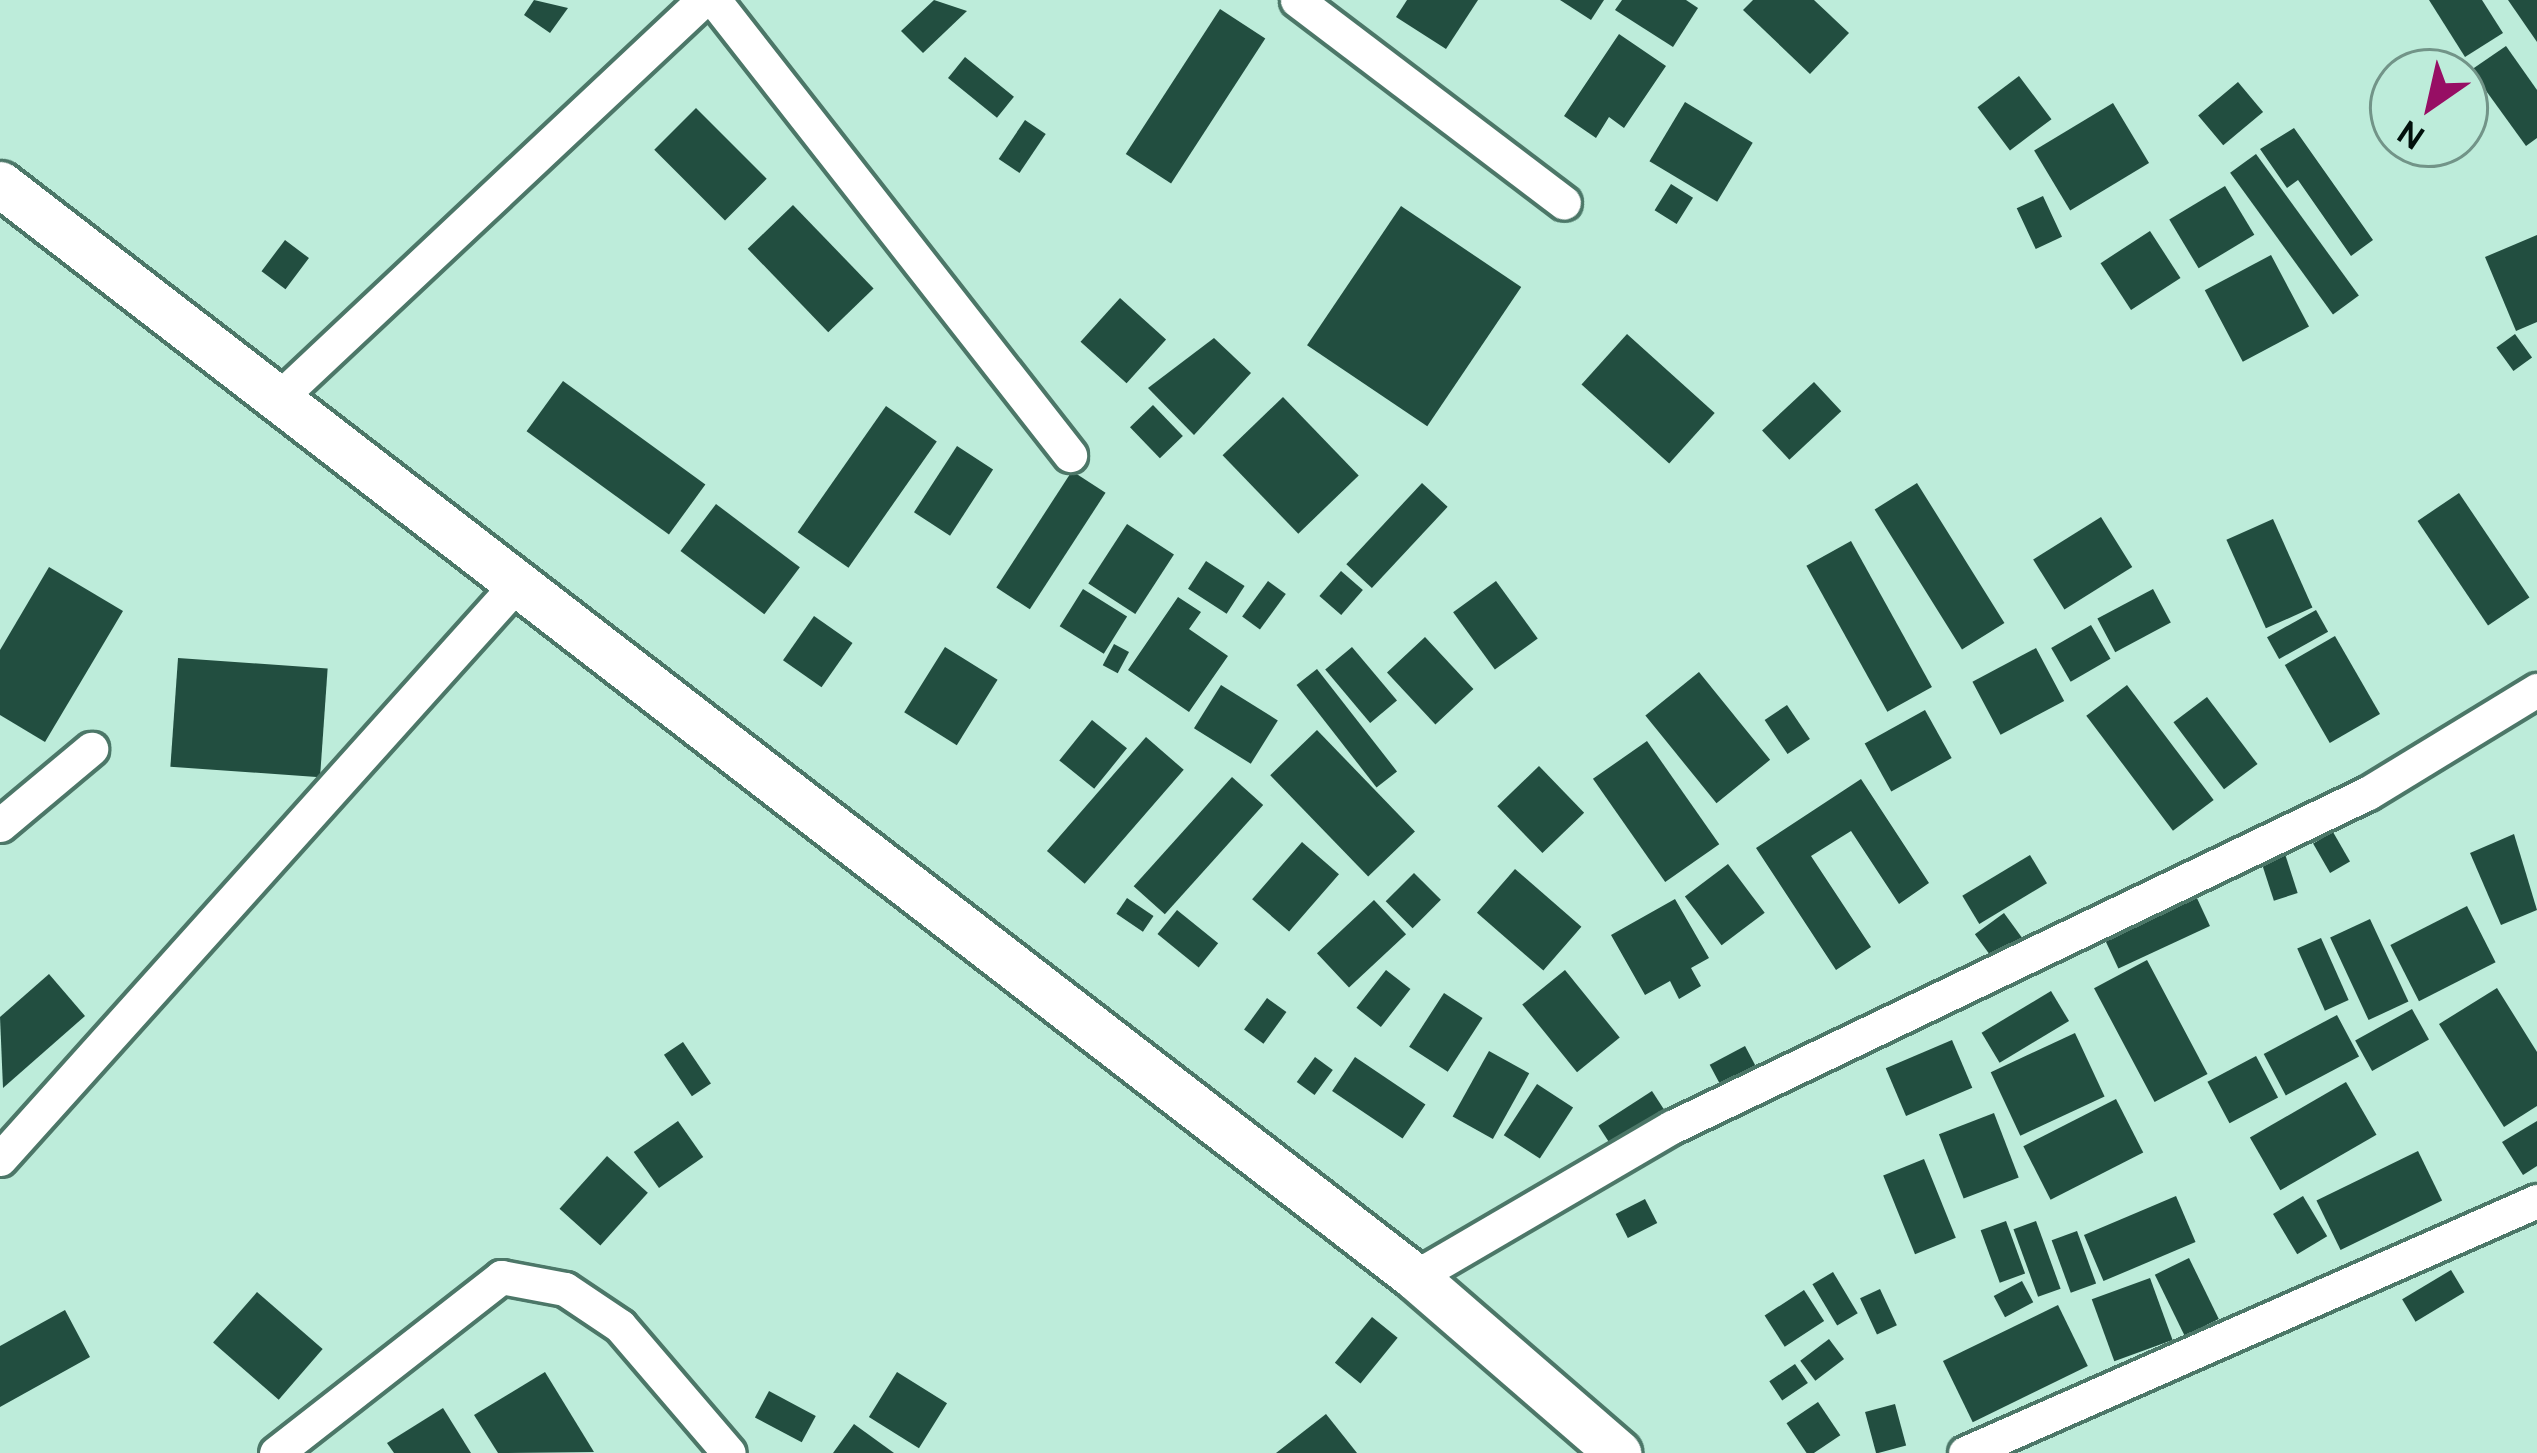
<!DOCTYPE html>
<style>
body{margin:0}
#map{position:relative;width:2537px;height:1453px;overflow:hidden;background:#bdecda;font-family:Cabin,sans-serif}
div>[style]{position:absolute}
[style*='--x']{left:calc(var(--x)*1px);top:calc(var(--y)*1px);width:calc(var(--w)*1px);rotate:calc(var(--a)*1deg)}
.building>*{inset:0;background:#224e40;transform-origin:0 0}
.roads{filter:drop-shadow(3px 0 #4c7768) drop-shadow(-3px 0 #4c7768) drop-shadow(0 3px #4c7768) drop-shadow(0 -3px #4c7768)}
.street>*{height:33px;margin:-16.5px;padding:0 16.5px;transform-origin:16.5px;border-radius:16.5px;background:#fff}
.secondary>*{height:45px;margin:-22.5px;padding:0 22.5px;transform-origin:22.5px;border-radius:22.5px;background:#fff}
span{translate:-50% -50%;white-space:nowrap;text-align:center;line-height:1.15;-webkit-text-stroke:12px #bdecda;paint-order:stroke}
.north{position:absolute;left:2369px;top:48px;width:120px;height:120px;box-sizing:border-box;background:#bdecda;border:3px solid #729488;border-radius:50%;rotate:214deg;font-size:33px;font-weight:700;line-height:48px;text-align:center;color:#02110c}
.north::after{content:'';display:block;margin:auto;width:42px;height:54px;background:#970e64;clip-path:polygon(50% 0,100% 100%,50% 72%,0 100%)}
</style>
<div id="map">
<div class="building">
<i style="clip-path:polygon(534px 0,568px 8px,550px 33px,524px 15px)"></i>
<i style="clip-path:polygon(934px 0,967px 11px,923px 53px,901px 31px)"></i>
<i style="clip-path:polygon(1407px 0,1478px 0,1446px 49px,1396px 17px)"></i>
<i style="clip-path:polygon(1560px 0,1604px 0,1591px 20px)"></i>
<i style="clip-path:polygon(1622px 0,1686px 0,1698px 8px,1673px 47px,1615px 10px)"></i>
<i style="clip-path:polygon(1753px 0,1814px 0,1849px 33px,1810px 74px,1743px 10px)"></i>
<i style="clip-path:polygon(2429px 0,2482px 0,2503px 33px,2465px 57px)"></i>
<i style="clip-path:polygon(2508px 0,2537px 0,2537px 42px)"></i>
<i style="left:1220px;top:9px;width:54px;height:173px;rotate:33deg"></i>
<i style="clip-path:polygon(1619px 34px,1666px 66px,1624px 128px,1609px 117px,1596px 138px,1564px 116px)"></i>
<i style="clip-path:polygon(2506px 46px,2537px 90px,2537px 138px,2526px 146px,2471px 70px)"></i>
<i style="left:965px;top:57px;width:63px;height:27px;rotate:39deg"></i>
<i style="left:2019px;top:76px;width:54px;height:52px;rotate:53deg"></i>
<i style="left:2238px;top:82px;width:39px;height:52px;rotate:50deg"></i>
<i style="left:1685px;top:102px;width:79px;height:69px;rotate:31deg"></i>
<i style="left:2113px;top:103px;width:70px;height:92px;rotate:59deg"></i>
<i style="left:696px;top:108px;width:100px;height:59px;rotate:45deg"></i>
<i style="left:1025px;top:120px;width:25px;height:47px;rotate:34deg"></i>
<i style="clip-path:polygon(2294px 128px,2373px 240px,2351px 256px,2298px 180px,2287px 188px,2260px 149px)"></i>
<i style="left:2256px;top:154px;width:175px;height:32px;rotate:54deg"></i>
<i style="left:1671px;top:184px;width:26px;height:31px;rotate:32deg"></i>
<i style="left:2225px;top:186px;width:57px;height:65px;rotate:59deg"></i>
<i style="left:2043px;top:196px;width:45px;height:29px;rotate:65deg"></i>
<i style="left:793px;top:205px;width:116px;height:63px;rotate:46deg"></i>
<i style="left:1401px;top:206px;width:145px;height:168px;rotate:34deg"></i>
<i style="left:2150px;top:231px;width:56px;height:59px;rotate:57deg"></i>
<i style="clip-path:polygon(2537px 235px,2537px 322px,2516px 331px,2485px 257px)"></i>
<i style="left:285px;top:240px;width:30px;height:39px;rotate:37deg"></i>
<i style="left:2271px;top:255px;width:81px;height:75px;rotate:62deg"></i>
<i style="left:1120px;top:298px;width:62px;height:59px;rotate:42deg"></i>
<i style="left:1627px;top:334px;width:118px;height:68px;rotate:42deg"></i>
<i style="left:2515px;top:334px;width:29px;height:23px;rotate:54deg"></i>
<i style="clip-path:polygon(1214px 338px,1251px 373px,1194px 435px,1148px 388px)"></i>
<i style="left:563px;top:381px;width:176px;height:62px;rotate:36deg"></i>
<i style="left:1814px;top:382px;width:40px;height:71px;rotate:47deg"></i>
<i style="left:1283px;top:397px;width:109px;height:84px;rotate:46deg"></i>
<i style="left:1153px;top:405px;width:43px;height:32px;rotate:46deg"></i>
<i style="left:886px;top:406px;width:62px;height:154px;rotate:35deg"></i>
<i style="left:957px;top:446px;width:43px;height:79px;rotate:33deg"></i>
<i style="left:1072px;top:471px;width:40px;height:139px;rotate:33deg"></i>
<i style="left:1422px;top:483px;width:35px;height:111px;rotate:43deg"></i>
<i style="left:1917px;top:483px;width:165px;height:50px;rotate:58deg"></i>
<i style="left:2459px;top:493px;width:126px;height:50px;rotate:56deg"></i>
<i style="left:716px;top:504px;width:105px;height:59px;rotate:37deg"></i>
<i style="left:2101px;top:517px;width:59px;height:80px;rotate:58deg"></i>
<i style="left:2273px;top:519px;width:97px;height:51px;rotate:66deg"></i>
<i style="left:1127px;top:524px;width:56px;height:71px;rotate:33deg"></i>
<i style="left:1851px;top:541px;width:167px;height:51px;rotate:61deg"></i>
<i style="left:1206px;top:561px;width:46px;height:33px;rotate:33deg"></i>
<i style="clip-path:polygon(49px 567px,123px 611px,45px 742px,0 715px,0 650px)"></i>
<i style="left:1341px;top:571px;width:29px;height:33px;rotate:41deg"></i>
<i style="left:1268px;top:581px;width:22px;height:44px;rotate:36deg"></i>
<i style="left:1496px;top:581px;width:71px;height:53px;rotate:54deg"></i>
<i style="left:1083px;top:589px;width:52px;height:44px;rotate:32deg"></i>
<i style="left:2153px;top:589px;width:38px;height:63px;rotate:62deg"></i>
<i style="clip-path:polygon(1178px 597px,1201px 612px,1189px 629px,1228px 656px,1189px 712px,1128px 670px)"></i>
<i style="left:2316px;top:610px;width:25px;height:56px;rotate:61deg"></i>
<i style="left:814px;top:616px;width:47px;height:54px;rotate:35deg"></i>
<i style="left:2091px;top:625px;width:39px;height:46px;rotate:60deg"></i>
<i style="left:2335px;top:636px;width:90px;height:58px;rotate:60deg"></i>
<i style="left:1425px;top:637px;width:71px;height:52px;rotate:47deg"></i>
<i style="left:1114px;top:644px;width:17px;height:24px;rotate:28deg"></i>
<i style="left:945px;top:647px;width:62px;height:77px;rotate:32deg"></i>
<i style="left:1352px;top:647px;width:70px;height:35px;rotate:50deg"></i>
<i style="left:2036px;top:648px;width:60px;height:72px;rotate:62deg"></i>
<i style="left:178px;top:658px;width:150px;height:109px;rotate:4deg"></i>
<i style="left:1317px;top:669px;width:130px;height:26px;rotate:52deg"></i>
<i style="left:1699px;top:672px;width:113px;height:69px;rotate:51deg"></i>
<i style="left:1221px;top:685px;width:67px;height:51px;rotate:32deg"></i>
<i style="left:2127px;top:685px;width:144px;height:51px;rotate:53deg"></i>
<i style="left:2207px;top:697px;width:84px;height:42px;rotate:53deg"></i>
<i style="left:1787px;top:705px;width:41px;height:27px;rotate:56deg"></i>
<i style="left:1925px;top:710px;width:55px;height:69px;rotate:61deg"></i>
<i style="left:1092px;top:720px;width:45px;height:52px;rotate:39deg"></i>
<i style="left:1317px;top:730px;width:141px;height:65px;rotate:46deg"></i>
<i style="left:1146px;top:737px;width:50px;height:151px;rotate:41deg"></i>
<i style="left:1647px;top:741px;width:126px;height:66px;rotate:55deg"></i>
<i style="left:1539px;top:766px;width:65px;height:58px;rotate:46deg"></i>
<i style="left:1232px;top:777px;width:42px;height:147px;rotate:42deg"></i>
<i style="clip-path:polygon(1861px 779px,1929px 883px,1899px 904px,1851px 831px,1811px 856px,1871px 947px,1836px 970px,1756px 848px)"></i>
<i style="left:2333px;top:832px;width:34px;height:23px;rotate:60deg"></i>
<i style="clip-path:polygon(2514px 834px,2537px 910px,2501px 925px,2470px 853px)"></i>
<i style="left:1302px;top:842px;width:49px;height:76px;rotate:41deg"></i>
<i style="left:2285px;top:854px;width:41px;height:25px;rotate:72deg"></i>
<i style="left:2030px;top:855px;width:33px;height:79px;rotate:59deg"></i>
<i style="left:1728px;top:864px;width:61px;height:54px;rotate:53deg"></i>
<i style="left:1515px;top:869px;width:88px;height:58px;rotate:41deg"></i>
<i style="left:1414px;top:873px;width:38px;height:40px;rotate:45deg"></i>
<i style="left:2196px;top:896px;width:33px;height:101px;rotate:65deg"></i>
<i style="left:1127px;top:898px;width:32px;height:19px;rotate:34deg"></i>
<i style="clip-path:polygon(1675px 899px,1709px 958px,1691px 968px,1701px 986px,1679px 999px,1670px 981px,1645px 995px,1611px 935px)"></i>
<i style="left:1374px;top:900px;width:47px;height:78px;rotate:47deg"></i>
<i style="left:2467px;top:906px;width:63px;height:86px;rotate:63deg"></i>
<i style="left:1177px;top:910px;width:53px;height:31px;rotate:39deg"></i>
<i style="left:2004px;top:913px;width:31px;height:36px;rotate:54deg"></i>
<i style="left:2370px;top:919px;width:91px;height:44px;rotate:65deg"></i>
<i style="left:2321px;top:938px;width:68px;height:26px;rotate:66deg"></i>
<i style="left:2147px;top:960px;width:129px;height:60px;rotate:62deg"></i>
<i style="left:1386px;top:970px;width:31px;height:48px;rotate:38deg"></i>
<i style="left:1565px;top:970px;width:87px;height:55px;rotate:51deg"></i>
<i style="clip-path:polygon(49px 974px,85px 1016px,3px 1088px,0 1017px)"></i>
<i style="clip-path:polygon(2497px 988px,2537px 1052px,2537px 1106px,2504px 1127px,2439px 1024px)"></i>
<i style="left:2051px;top:991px;width:35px;height:81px;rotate:59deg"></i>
<i style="left:1444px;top:993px;width:46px;height:64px;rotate:33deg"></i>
<i style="left:1267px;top:998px;width:24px;height:39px;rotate:36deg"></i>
<i style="left:2412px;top:1009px;width:35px;height:65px;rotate:61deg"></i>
<i style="left:2337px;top:1015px;width:47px;height:83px;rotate:62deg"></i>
<i style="left:2075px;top:1033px;width:70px;height:93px;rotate:65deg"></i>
<i style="left:1952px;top:1040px;width:52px;height:72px;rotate:67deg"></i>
<i style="left:683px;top:1042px;width:50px;height:23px;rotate:56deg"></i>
<i style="left:1745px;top:1046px;width:32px;height:40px;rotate:62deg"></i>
<i style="left:1489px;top:1051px;width:46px;height:75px;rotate:29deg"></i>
<i style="left:2256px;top:1056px;width:47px;height:55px;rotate:62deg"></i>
<i style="left:1315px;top:1057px;width:22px;height:31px;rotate:36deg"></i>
<i style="left:1355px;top:1057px;width:85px;height:41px;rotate:34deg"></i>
<i style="left:2346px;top:1082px;width:61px;height:111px;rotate:60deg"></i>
<i style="left:1537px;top:1084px;width:43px;height:61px;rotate:33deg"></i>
<i style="left:1652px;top:1091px;width:31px;height:64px;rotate:57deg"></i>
<i style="left:2116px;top:1099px;width:60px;height:104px;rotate:63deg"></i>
<i style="left:1994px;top:1113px;width:69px;height:59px;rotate:69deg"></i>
<i style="left:678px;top:1121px;width:44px;height:54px;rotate:55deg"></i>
<i style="clip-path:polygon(2537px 1121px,2537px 1166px,2523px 1175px,2502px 1142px)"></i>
<i style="left:2418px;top:1151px;width:55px;height:113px;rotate:64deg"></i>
<i style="left:607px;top:1156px;width:55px;height:71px;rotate:42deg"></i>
<i style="left:1924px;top:1159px;width:85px;height:44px;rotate:68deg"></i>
<i style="left:2176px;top:1196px;width:50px;height:100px;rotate:67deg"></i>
<i style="left:2303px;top:1196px;width:47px;height:35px;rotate:59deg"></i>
<i style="left:1645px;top:1199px;width:27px;height:33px;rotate:63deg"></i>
<i style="left:2006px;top:1221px;width:56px;height:27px;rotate:70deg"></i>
<i style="left:2036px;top:1221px;width:72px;height:24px;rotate:70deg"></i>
<i style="left:2077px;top:1231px;width:56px;height:27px;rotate:70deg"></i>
<i style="left:2189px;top:1258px;width:68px;height:38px;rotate:64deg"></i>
<i style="left:2451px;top:1270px;width:26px;height:57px;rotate:59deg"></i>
<i style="left:1833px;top:1272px;width:48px;height:24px;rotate:59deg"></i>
<i style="left:2150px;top:1278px;width:66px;height:62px;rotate:70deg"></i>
<i style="left:2022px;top:1281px;width:24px;height:32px;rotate:62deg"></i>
<i style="left:1880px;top:1289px;width:40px;height:22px;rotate:65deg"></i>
<i style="left:1804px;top:1290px;width:37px;height:47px;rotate:57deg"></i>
<i style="left:257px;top:1292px;width:87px;height:67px;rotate:41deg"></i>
<i style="left:2058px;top:1305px;width:68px;height:128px;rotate:64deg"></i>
<i style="clip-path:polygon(65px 1310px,90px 1357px,0 1407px,0 1346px)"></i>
<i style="left:1372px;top:1317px;width:33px;height:59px;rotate:39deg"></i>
<i style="left:1829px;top:1339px;width:25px;height:36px;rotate:53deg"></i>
<i style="left:1795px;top:1364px;width:23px;height:31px;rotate:56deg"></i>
<i style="clip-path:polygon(545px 1372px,594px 1452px,498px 1453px,474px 1415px)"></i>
<i style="left:897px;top:1372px;width:59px;height:53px;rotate:32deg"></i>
<i style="left:769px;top:1391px;width:53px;height:30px;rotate:28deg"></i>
<i style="left:1818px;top:1402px;width:40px;height:38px;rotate:56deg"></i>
<i style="left:1895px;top:1404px;width:43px;height:31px;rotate:75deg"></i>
<i style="clip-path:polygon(443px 1408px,471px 1453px,394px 1453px,387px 1443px)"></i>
<i style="clip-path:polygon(1326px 1414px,1357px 1453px,1276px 1453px)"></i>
<i style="clip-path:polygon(854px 1424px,894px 1453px,833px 1453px)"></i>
</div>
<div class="roads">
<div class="street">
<i style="--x:714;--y:0;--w:578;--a:51.96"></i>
<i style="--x:1297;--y:0;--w:335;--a:37.2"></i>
<i style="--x:278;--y:399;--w:583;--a:-43.19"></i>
<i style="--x:0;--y:825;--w:119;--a:-39.9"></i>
<i style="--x:0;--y:1159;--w:769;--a:-48.06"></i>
<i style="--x:1415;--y:1277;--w:298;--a:-30.3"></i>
<i style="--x:1672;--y:1127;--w:772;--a:-25.64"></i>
<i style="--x:2368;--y:793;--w:198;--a:-31.4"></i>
<i style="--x:276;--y:1453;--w:286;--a:-38"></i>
<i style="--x:501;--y:1277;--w:65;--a:10.6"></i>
<i style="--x:565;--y:1289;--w:66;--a:33.9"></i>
<i style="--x:620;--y:1326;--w:167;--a:49.4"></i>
<i style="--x:1965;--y:1453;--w:625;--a:-23.78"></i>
</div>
<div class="secondary">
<i style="--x:0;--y:184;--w:1788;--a:37.68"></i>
<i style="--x:1415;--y:1277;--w:269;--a:40.9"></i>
</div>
</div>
<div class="north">N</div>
</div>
